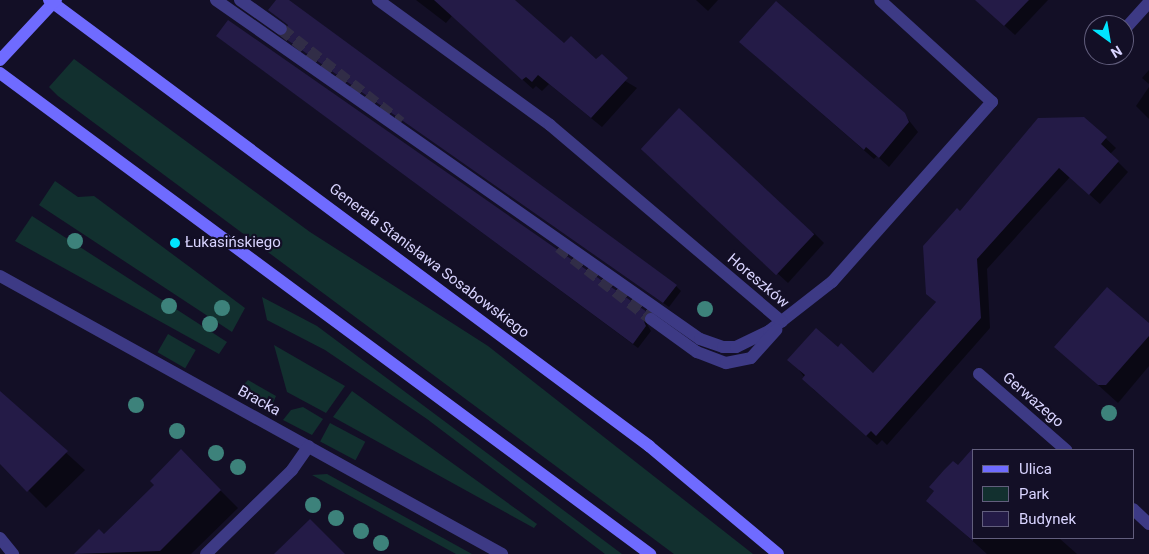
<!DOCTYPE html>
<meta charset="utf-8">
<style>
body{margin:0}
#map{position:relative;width:1149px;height:554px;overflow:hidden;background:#130f26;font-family:Roboto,sans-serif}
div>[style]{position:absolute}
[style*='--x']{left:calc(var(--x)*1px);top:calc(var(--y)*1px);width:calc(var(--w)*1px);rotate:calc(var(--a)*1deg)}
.green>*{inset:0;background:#12302f;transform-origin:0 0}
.shadow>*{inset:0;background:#0007}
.building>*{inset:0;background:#241b47;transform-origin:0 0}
.street-tunnel>*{height:12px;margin-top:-6px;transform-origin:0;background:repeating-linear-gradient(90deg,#312d47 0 12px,transparent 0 18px)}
.street>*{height:12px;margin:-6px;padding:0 6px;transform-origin:6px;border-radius:6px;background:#3d3a85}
.secondary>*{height:12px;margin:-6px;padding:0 6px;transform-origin:6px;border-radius:6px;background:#6f6bff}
.trees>*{width:16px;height:16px;margin:-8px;border-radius:50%;background:#3d827b}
.dots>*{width:14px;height:14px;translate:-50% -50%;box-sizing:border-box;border:2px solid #130f26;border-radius:50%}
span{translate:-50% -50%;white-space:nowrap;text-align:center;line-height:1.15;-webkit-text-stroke:4.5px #130f26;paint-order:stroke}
.poi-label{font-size:15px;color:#d9d4ff}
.left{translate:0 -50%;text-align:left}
.street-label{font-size:15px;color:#d9d4ff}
.legend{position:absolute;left:972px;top:449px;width:162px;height:90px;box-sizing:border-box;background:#130f26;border:1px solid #625e7d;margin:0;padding:6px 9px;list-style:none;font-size:15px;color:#d9d4ff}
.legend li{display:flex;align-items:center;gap:10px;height:25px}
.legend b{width:25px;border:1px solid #625e7d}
.north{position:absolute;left:1084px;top:15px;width:50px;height:50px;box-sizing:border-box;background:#130f26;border:1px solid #625e7d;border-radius:50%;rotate:148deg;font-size:14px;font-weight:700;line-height:20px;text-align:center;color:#d9d4ff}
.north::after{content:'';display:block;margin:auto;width:18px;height:22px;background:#00e5ff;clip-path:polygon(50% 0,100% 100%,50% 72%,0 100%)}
</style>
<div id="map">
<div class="green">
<i style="clip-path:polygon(74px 59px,310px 232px,488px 346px,753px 554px,674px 554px,58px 96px,49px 87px)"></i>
<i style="clip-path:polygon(55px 181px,78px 197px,94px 196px,245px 308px,232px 332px,39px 205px)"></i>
<i style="clip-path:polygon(32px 216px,227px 342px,219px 354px,15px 241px)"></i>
<i style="clip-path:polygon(262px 297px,317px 326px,622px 554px,605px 554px,427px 419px,325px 350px,267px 320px)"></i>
<i style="left:168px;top:334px;width:32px;height:21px;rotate:30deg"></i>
<i style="clip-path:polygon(274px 345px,345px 386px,326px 413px,287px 392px)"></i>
<i style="clip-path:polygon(248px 380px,276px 396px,269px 412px,235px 394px)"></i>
<i style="clip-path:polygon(352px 391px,537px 524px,534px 528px,333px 417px)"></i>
<i style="clip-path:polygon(303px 407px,323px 419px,312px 435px,283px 420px,291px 410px)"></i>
<i style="left:330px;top:423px;width:40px;height:21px;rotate:28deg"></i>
<i style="clip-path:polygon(327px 474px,472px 554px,456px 554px,312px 475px)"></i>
</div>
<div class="shadow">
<i style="clip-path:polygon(277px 0,287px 0,676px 286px,681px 291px,669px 307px,289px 41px,284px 36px,289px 26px)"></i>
<i style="clip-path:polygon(416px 0,514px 0,564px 45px,637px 88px,602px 127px,549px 84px,542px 91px,536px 86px,533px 89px,452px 16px,446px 23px)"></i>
<i style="clip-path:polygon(696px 0,718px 0,708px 11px)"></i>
<i style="clip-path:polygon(976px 0,1048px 0,1015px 35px)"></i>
<i style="clip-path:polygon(217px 36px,646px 313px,651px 318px,647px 324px,651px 331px,638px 348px)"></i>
<i style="clip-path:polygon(751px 52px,904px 114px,918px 132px,889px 167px,877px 156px,874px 159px)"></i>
<i style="clip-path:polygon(1149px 70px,1149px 84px,1142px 78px)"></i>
<i style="clip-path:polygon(1149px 87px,1149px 119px,1136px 106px)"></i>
<i style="clip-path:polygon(1084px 118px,1116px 148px,1110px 154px,1128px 172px,1100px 204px,1070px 177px,987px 269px,990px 328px,887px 445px,882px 440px,877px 445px,813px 389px,799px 370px,873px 375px,937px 303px,928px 294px,960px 213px)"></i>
<i style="clip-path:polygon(653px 159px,814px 233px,824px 243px,788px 283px)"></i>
<i style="clip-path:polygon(1149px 325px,1149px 366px,1118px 403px,1056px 347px)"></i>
<i style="clip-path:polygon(0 393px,85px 470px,46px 508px,0 462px)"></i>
<i style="clip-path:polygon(181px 451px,238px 508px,191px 554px,76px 554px,99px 531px,104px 536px,155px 485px)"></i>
<i style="clip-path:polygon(958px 467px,973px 538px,1059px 538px,1077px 554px,987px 554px,928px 501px)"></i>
</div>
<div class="building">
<i style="clip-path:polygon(276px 0,289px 0,677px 285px,663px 303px,283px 37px,288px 25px,268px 10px)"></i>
<i style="clip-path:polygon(434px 0,515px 0,564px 43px,571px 36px,596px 59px,602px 54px,628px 78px,591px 118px,538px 75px,532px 82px,526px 77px,522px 80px)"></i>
<i style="clip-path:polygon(975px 0,1029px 0,1004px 26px)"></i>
<i style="clip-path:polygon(776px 1px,905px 113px,909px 122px,879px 158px,866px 147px,864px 150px,739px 42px)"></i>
<i style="clip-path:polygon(228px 20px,647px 312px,643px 319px,646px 326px,633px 344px,216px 36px)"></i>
<i style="left:679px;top:108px;width:185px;height:56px;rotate:43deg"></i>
<i style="clip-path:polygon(1084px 117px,1107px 137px,1101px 144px,1119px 161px,1089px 195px,1059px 168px,977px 259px,981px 318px,876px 436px,871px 431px,866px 436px,802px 379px,805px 375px,787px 360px,816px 328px,838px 347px,841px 343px,873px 373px,936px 302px,926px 294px,923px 246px,957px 208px,960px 211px,1038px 118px)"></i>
<i style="clip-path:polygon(1107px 287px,1149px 323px,1149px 336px,1106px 385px,1098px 385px,1054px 347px)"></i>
<i style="clip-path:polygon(0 391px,68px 451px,27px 492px,0 464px)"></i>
<i style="clip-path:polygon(973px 448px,973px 541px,926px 501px,934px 491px,929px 487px,944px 470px,953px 461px,958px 465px)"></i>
<i style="clip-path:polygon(181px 449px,221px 490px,160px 551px,74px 554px,99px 529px,104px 534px,154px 485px,150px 481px)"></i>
<i style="clip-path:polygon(310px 519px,345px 554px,274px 554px)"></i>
</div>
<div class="street-tunnel">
<i style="--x:281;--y:29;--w:152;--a:38.1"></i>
<i style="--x:559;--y:247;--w:117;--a:38"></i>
</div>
<div class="street">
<i style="--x:216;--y:0;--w:591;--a:35.01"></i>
<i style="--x:700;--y:339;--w:24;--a:19"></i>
<i style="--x:723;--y:347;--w:13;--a:0"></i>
<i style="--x:736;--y:347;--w:37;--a:-26"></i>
<i style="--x:769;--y:331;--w:80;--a:-37.9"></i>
<i style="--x:832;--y:282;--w:241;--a:-48.4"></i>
<i style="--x:992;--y:102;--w:151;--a:-137.7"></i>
<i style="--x:240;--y:0;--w:50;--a:35.3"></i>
<i style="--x:378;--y:0;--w:213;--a:36"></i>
<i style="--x:550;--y:125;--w:304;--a:40.3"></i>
<i style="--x:1124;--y:30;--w:38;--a:-48"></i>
<i style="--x:0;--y:276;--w:574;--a:28.98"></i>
<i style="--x:651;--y:319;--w:57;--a:35.7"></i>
<i style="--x:697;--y:352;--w:31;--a:21"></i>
<i style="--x:726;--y:363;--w:25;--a:-11"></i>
<i style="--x:751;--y:358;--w:38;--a:-48"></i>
<i style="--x:979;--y:374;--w:116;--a:41.1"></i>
<i style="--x:1133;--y:509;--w:22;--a:43"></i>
<i style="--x:0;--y:538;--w:21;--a:51"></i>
<i style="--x:206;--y:554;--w:120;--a:-44.3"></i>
<i style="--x:292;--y:470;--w:29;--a:-55"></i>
</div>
<div class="secondary">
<i style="--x:49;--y:0;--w:748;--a:36.62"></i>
<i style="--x:649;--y:446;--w:168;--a:39.9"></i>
<i style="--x:0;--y:60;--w:82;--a:-47"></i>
<i style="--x:0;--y:73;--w:809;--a:36.5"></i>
</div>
<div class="trees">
<i style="left:75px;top:241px"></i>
<i style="left:169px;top:306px"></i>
<i style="left:222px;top:308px"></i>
<i style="left:705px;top:309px"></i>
<i style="left:210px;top:324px"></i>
<i style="left:136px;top:405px"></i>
<i style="left:1109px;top:413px"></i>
<i style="left:177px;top:431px"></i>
<i style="left:216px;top:453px"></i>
<i style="left:238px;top:467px"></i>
<i style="left:313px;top:505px"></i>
<i style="left:336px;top:518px"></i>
<i style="left:361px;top:531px"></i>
<i style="left:381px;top:543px"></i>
</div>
<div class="dots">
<i style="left:175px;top:243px;background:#00e5ff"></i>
</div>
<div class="poi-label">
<span class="left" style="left:185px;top:243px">Łukasińskiego</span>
</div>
<div class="street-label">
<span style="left:429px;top:261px;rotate:37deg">Generała Stanisława Sosabowskiego</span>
<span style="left:758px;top:281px;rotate:40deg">Horeszków</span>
<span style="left:1033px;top:400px;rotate:41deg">Gerwazego</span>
<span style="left:259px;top:401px;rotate:29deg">Bracka</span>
</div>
<ul class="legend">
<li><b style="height:6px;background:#6f6bff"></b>Ulica</li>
<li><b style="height:14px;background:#12302f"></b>Park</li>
<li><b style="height:14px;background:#241b47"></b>Budynek</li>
</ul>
<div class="north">N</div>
</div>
